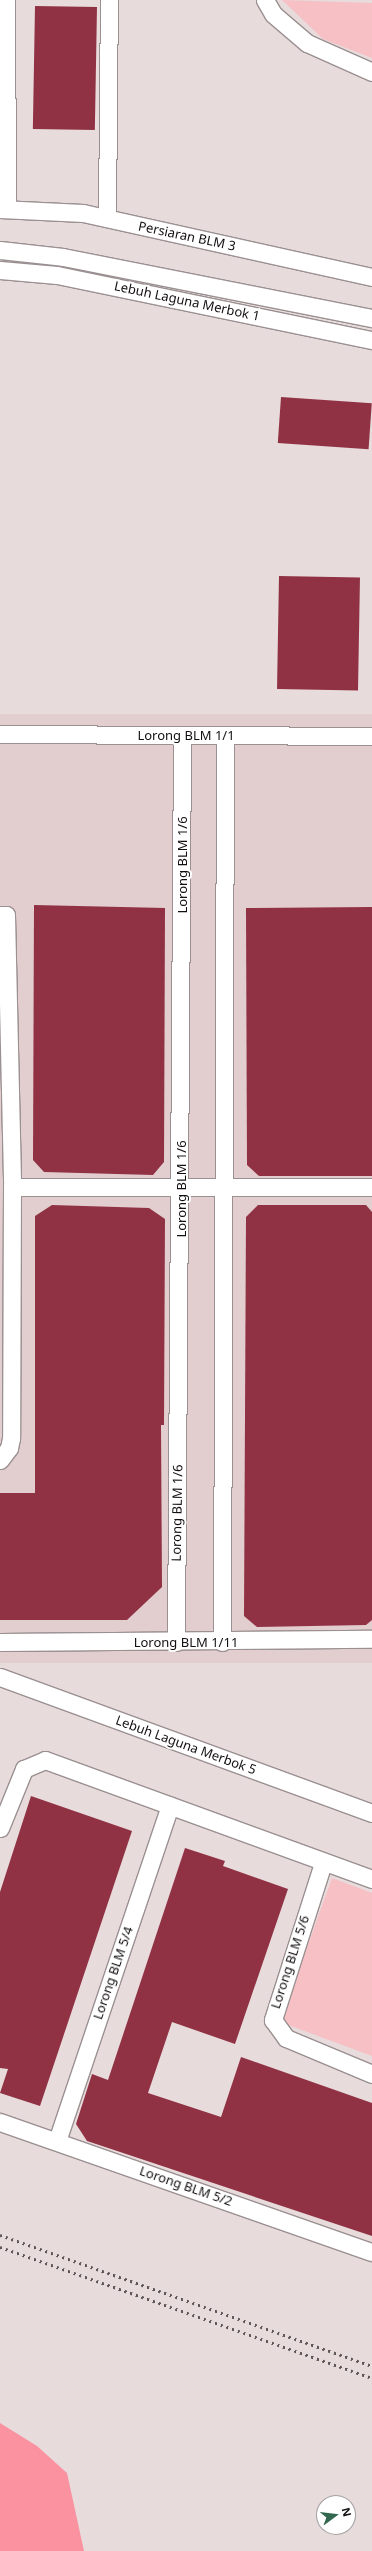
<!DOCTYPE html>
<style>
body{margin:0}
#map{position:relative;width:372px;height:2551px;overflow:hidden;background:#e7dbdc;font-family:"Noto Sans",sans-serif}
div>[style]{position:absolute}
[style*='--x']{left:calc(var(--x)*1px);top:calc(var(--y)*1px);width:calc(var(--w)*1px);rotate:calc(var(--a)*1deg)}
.built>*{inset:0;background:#e2cdcf;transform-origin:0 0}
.green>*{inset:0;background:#f7c0c5}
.water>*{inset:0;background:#fb92a0}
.building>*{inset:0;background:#913244;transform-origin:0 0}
.roads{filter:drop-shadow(1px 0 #9b9091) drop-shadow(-1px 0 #9b9091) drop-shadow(0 1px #9b9091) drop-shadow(0 -1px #9b9091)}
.minor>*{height:17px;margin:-8.5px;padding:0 8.5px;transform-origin:8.5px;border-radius:8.5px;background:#fff}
.rail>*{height:3px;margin-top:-1.5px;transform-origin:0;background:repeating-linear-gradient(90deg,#5c5657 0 2px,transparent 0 6px)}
span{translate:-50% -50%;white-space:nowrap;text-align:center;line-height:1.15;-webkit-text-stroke:4px #fff;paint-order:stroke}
.street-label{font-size:13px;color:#130f10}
.north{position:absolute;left:316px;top:2495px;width:40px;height:40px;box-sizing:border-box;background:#fff;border:1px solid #a19f9f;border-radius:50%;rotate:75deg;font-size:11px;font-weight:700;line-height:16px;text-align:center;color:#130f10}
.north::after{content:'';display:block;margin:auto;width:14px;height:18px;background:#31684f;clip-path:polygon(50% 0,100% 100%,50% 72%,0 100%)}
</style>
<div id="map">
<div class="built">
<i style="left:0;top:714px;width:372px;height:949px"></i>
</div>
<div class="green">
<i style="clip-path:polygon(282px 0,372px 3px,372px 58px,323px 39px)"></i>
<i style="clip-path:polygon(332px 1878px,372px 1893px,372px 2056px,280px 2022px)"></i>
</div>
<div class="water">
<i style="clip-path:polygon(0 2423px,37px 2446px,67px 2473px,84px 2551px,0 2551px)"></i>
</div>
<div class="building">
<i style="left:35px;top:6px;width:62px;height:123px;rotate:1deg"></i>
<i style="left:281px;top:397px;width:91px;height:46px;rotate:4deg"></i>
<i style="left:279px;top:576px;width:81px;height:113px;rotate:1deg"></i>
<i style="clip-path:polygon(34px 905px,165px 908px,164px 1162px,153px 1175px,44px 1172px,33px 1160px)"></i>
<i style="clip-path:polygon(372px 907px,372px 1176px,259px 1176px,247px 1165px,246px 908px)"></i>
<i style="clip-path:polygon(52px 1205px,149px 1208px,165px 1219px,164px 1425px,161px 1425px,162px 1587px,127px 1620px,0 1620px,0 1493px,35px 1493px,35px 1216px)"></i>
<i style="clip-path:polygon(258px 1205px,366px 1205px,372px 1212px,372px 1620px,366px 1625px,257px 1627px,244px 1616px,246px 1217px)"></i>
<i style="clip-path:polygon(31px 1796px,132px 1831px,40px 2106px,0 2093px,8px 2069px,0 2068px,0 1892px)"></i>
<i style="clip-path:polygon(185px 1848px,225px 1861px,223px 1866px,288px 1889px,235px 2044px,172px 2022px,148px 2093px,221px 2117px,241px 2057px,372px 2103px,372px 2236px,87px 2141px,76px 2124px,92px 2074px,108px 2080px)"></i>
</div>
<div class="roads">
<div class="minor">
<i style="--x:6;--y:0;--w:209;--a:89.7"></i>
<i style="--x:265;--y:0;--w:16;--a:60"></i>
<i style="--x:273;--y:14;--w:45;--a:40.5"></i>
<i style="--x:307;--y:43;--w:71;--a:24"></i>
<i style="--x:0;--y:209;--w:83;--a:2.8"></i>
<i style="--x:83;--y:213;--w:296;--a:12.5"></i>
<i style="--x:107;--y:218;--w:218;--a:-89.5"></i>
<i style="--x:0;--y:250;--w:63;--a:6.3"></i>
<i style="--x:63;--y:257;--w:315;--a:11.2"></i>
<i style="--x:0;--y:270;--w:57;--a:5"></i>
<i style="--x:57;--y:275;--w:322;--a:11.7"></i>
<i style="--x:0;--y:734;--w:372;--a:0.3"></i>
<i style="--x:0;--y:915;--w:6;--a:0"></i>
<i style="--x:6;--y:915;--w:272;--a:88.7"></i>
<i style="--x:12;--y:1187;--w:251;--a:90.2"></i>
<i style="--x:11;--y:1438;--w:10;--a:101"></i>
<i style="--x:9;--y:1448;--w:15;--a:127"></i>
<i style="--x:12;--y:1187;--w:360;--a:0"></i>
<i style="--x:0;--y:1642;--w:372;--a:-0.5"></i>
<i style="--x:176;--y:1642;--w:906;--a:-89.62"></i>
<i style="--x:222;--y:1642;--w:906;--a:-89.81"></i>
<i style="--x:0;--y:1677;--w:396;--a:20.1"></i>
<i style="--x:0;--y:1828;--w:64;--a:-67.9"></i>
<i style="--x:24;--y:1769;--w:23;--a:-23"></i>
<i style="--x:45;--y:1760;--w:348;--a:20"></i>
<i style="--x:323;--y:1863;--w:165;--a:107.7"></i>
<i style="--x:273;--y:2020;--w:22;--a:54"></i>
<i style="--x:286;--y:2038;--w:93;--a:22.7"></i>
<i style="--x:0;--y:2122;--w:394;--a:19.3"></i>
<i style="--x:57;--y:2141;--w:354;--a:-71.4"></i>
</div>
</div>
<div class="rail">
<i style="--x:0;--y:2235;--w:394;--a:19.4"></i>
<i style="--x:0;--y:2247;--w:394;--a:19.4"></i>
</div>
<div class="street-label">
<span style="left:187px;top:236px;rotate:12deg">Persiaran BLM 3</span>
<span style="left:187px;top:301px;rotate:12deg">Lebuh Laguna Merbok 1</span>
<span style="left:186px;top:735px">Lorong BLM 1/1</span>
<span style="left:182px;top:865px;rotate:-90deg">Lorong BLM 1/6</span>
<span style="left:181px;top:1189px;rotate:-90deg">Lorong BLM 1/6</span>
<span style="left:177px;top:1513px;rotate:-89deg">Lorong BLM 1/6</span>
<span style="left:186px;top:1642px">Lorong BLM 1/11</span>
<span style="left:186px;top:1745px;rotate:20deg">Lebuh Laguna Merbok 5</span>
<span style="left:290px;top:1962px;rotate:-72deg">Lorong BLM 5/6</span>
<span style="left:113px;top:1973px;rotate:-71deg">Lorong BLM 5/4</span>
<span style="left:186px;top:2186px;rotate:19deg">Lorong BLM 5/2</span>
</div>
<div class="north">N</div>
</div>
